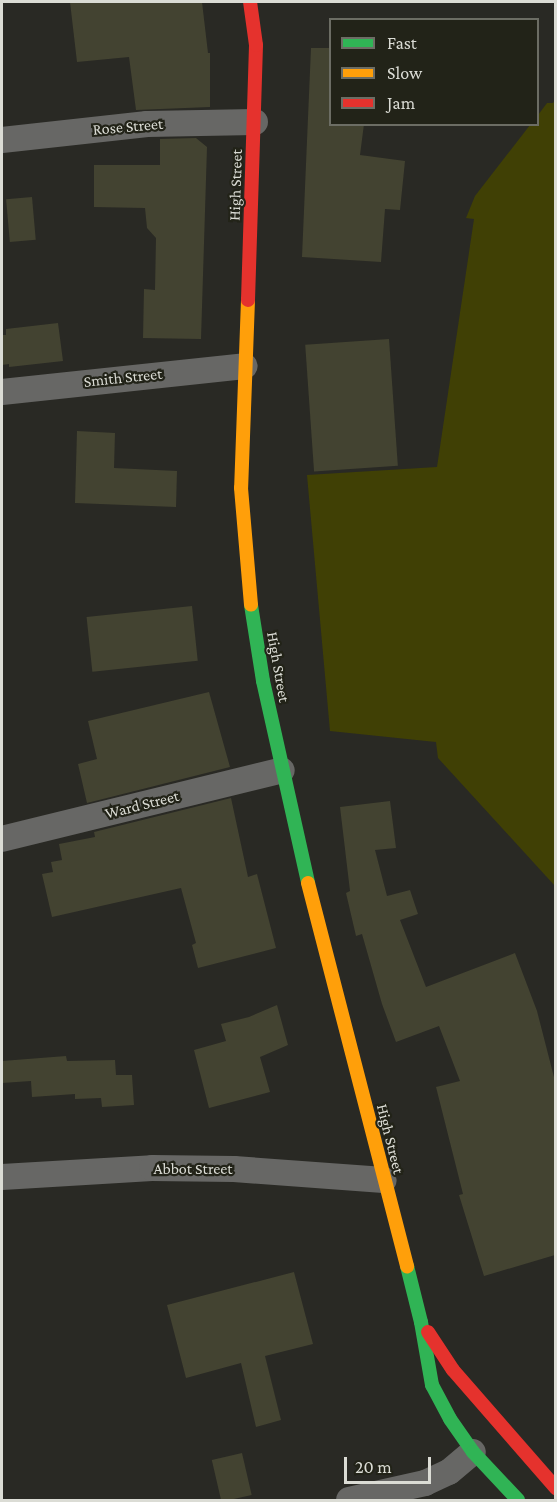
<!DOCTYPE html>
<style>
body{margin:0}
#map{position:relative;width:557px;height:1502px;overflow:hidden;background:#292924;font-family:"Crimson Pro",serif}
div>[style]{position:absolute}
[style*='--x']{left:calc(var(--x)*1px);top:calc(var(--y)*1px);width:calc(var(--w)*1px);rotate:calc(var(--a)*1deg)}
.green>*{inset:0;background:#404005}
.building>*{inset:0;background:#434331;transform-origin:0 0}
.street>*{height:26px;margin:-13px;padding:0 13px;transform-origin:13px;border-radius:13px;background:#676765}
.fast>*{height:14px;margin:-7px;padding:0 7px;transform-origin:7px;border-radius:7px;background:#30b455}
.slow>*{height:14px;margin:-7px;padding:0 7px;transform-origin:7px;border-radius:7px;background:#ff9f0a}
.jam>*{height:14px;margin:-7px;padding:0 7px;transform-origin:7px;border-radius:7px;background:#e5322d}
span{translate:-50% -50%;white-space:nowrap;text-align:center;line-height:1.15;-webkit-text-stroke:4.5px #222318;paint-order:stroke}
.street-label{font-size:16px;color:#dbdcd5}
.frame{position:absolute;inset:0;border:3px solid #dbdcd5;pointer-events:none}
.legend{position:absolute;left:329px;top:18px;width:210px;height:108px;box-sizing:border-box;background:#222318;border:2px solid #6c6d64;margin:0;padding:8px 10px;list-style:none;font-size:18px;color:#dbdcd5}
.legend li{display:flex;align-items:center;gap:12px;height:30px}
.legend b{width:30px;border:2px solid #6c6d64}
.scale{position:absolute;left:344px;top:1457px;width:87px;height:27px;box-sizing:border-box;border:3px solid #dbdcd5;border-top:0;padding-left:8px;font-size:18px;line-height:21px;white-space:nowrap;color:#dbdcd5;-webkit-text-stroke:4px #222318;paint-order:stroke}
</style>
<div id="map">
<div class="green">
<i style="clip-path:polygon(555px 100px,555px 886px,438px 758px,436px 742px,330px 731px,307px 475px,437px 467px,474px 219px,466px 218px,475px 196px,530px 125px,538px 124px,538px 115px,547px 103px,553px 103px)"></i>
</div>
<div class="building">
<i style="clip-path:polygon(70px 2px,202px 2px,208px 53px,210px 53px,210px 107px,136px 110px,129px 57px,77px 62px)"></i>
<i style="clip-path:polygon(311px 48px,330px 48px,330px 124px,364px 124px,360px 155px,405px 161px,400px 210px,385px 209px,381px 262px,302px 257px)"></i>
<i style="clip-path:polygon(196px 138px,207px 147px,201px 339px,143px 338px,144px 289px,155px 290px,156px 238px,147px 228px,145px 208px,94px 207px,94px 165px,160px 165px,160px 139px)"></i>
<i style="left:32px;top:197px;width:43px;height:26px;rotate:85deg"></i>
<i style="clip-path:polygon(58px 323px,63px 361px,9px 367px,9px 364px,2px 365px,2px 335px,6px 335px,6px 329px)"></i>
<i style="left:389px;top:339px;width:127px;height:84px;rotate:86deg"></i>
<i style="clip-path:polygon(77px 431px,115px 433px,114px 468px,177px 471px,176px 507px,75px 503px)"></i>
<i style="left:192px;top:606px;width:55px;height:106px;rotate:84deg"></i>
<i style="clip-path:polygon(209px 692px,230px 767px,87px 803px,78px 764px,97px 759px,88px 721px)"></i>
<i style="clip-path:polygon(231px 798px,248px 877px,257px 874px,276px 948px,198px 968px,192px 945px,196px 943px,181px 888px,52px 917px,42px 874px,53px 872px,51px 862px,62px 860px,59px 844px,95px 837px,94px 832px)"></i>
<i style="clip-path:polygon(390px 801px,396px 848px,375px 850px,387px 896px,410px 890px,418px 914px,400px 920px,426px 987px,515px 953px,537px 1011px,555px 1081px,555px 1255px,484px 1276px,459px 1195px,463px 1194px,436px 1087px,460px 1081px,439px 1026px,396px 1042px,382px 1004px,362px 934px,356px 936px,346px 893px,350px 891px,340px 807px)"></i>
<i style="clip-path:polygon(277px 1005px,288px 1045px,260px 1057px,270px 1092px,209px 1108px,194px 1050px,226px 1041px,221px 1024px,249px 1017px)"></i>
<i style="clip-path:polygon(66px 1056px,67px 1061px,115px 1060px,116px 1075px,132px 1075px,134px 1105px,102px 1107px,101px 1098px,75px 1099px,75px 1094px,32px 1097px,31px 1081px,2px 1083px,2px 1061px)"></i>
<i style="clip-path:polygon(294px 1272px,313px 1344px,265px 1356px,281px 1420px,256px 1427px,241px 1363px,186px 1378px,167px 1305px)"></i>
<i style="left:242px;top:1453px;width:43px;height:31px;rotate:77deg"></i>
</div>
<div class="street">
<i style="--x:2;--y:140;--w:146;--a:-6.3"></i>
<i style="--x:147;--y:124;--w:108;--a:-1.1"></i>
<i style="--x:2;--y:392;--w:244;--a:-6.1"></i>
<i style="--x:2;--y:839;--w:288;--a:-13.8"></i>
<i style="--x:2;--y:1177;--w:150;--a:-3.4"></i>
<i style="--x:152;--y:1168;--w:82;--a:0.7"></i>
<i style="--x:234;--y:1169;--w:150;--a:4.2"></i>
<i style="--x:349;--y:1500;--w:78;--a:-12.6"></i>
<i style="--x:425;--y:1483;--w:26;--a:-25"></i>
<i style="--x:449;--y:1472;--w:31;--a:-40"></i>
</div>
<div class="fast">
<i style="--x:251;--y:605;--w:77;--a:81"></i>
<i style="--x:263;--y:681;--w:207;--a:77.4"></i>
<i style="--x:407;--y:1266;--w:58;--a:76"></i>
<i style="--x:421;--y:1322;--w:64;--a:80.1"></i>
<i style="--x:432;--y:1385;--w:38;--a:62"></i>
<i style="--x:450;--y:1419;--w:40;--a:55.1"></i>
<i style="--x:473;--y:1452;--w:66;--a:46.8"></i>
</div>
<div class="slow">
<i style="--x:248;--y:300;--w:188;--a:92.1"></i>
<i style="--x:241;--y:488;--w:117;--a:85.1"></i>
<i style="--x:308;--y:883;--w:396;--a:75.5"></i>
</div>
<div class="jam">
<i style="--x:248;--y:300;--w:255;--a:-88.2"></i>
<i style="--x:256;--y:45;--w:43;--a:-97.9"></i>
<i style="--x:428;--y:1332;--w:45;--a:56.7"></i>
<i style="--x:453;--y:1370;--w:157;--a:48.9"></i>
</div>
<div class="street-label">
<span style="left:128px;top:127px;rotate:-5deg">Rose Street</span>
<span style="left:236px;top:185px;rotate:-88deg">High Street</span>
<span style="left:123px;top:378px;rotate:-6deg">Smith Street</span>
<span style="left:278px;top:667px;rotate:80deg">High Street</span>
<span style="left:142px;top:805px;rotate:-14deg">Ward Street</span>
<span style="left:390px;top:1139px;rotate:76deg">High Street</span>
<span style="left:193px;top:1169px">Abbot Street</span>
</div>
<div class="frame"></div>
<ul class="legend">
<li><b style="height:8px;background:#30b455"></b>Fast</li>
<li><b style="height:8px;background:#ff9f0a"></b>Slow</li>
<li><b style="height:8px;background:#e5322d"></b>Jam</li>
</ul>
<div class="scale">20 m</div>
</div>
